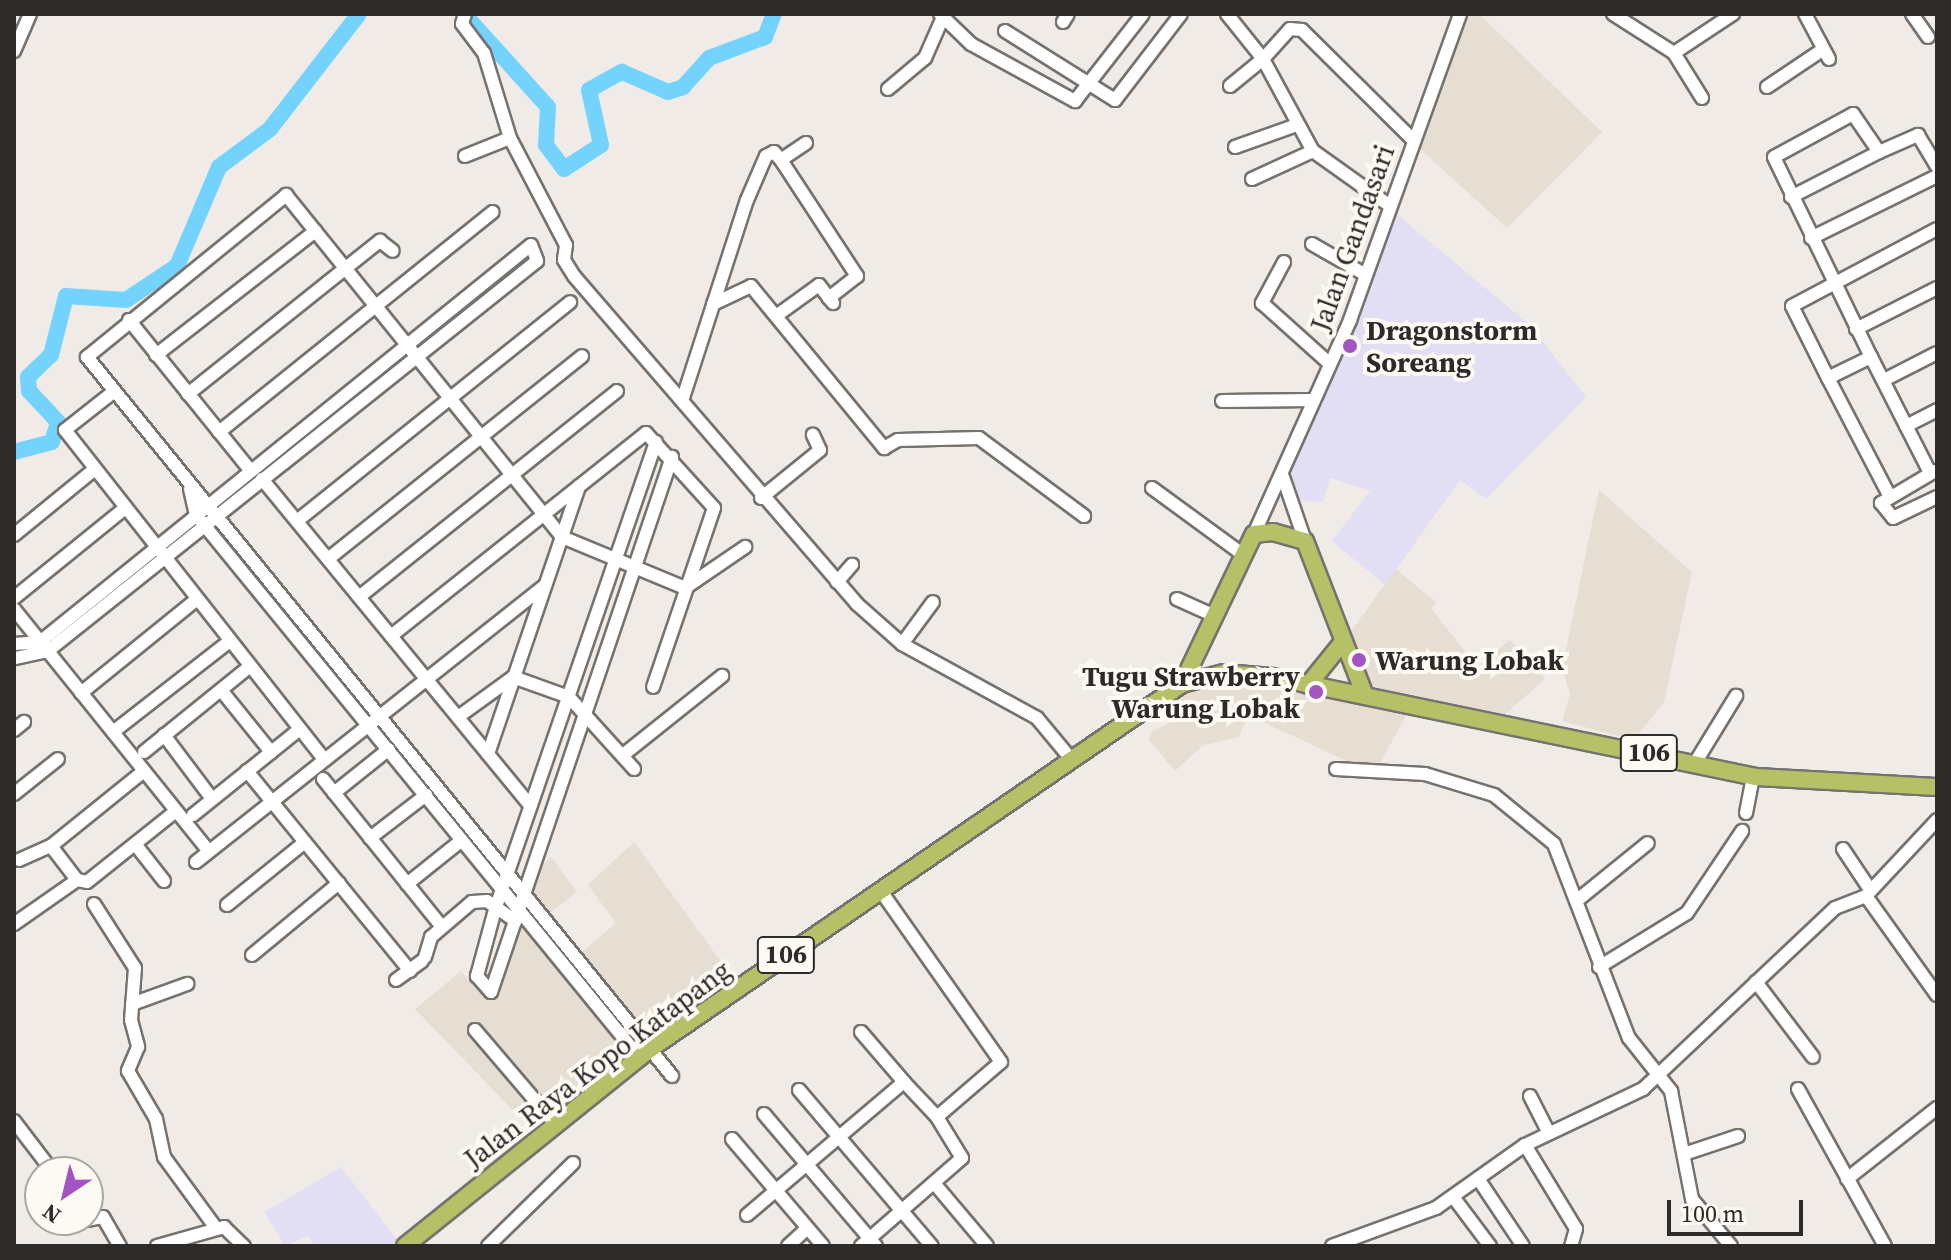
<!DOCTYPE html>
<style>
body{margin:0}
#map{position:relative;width:1951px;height:1260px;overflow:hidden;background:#f0ebe6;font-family:"Source Serif 4",serif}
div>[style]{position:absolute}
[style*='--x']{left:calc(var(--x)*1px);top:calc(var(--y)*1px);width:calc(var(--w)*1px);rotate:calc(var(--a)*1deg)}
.commercial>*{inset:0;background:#e2dff5}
.built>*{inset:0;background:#e6ddd3}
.river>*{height:16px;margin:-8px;padding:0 8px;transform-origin:8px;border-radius:8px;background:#74d3fd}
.roads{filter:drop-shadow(2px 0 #76726e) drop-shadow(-2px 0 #76726e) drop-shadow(0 2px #76726e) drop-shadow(0 -2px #76726e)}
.minor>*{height:12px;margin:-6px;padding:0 6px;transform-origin:6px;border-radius:6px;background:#fff}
.major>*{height:16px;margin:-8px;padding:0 8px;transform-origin:8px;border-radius:8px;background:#b5c166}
.dots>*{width:22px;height:22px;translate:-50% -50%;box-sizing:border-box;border:4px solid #fdf9f3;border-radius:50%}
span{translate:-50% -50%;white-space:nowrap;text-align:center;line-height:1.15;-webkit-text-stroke:8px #fdf9f3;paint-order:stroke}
.shield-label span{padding:2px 6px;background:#fdf9f3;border:2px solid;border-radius:6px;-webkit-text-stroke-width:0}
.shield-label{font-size:26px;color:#2d2b2a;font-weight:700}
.street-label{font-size:28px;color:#2d2b2a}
.poi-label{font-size:28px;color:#2d2b2a;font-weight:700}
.left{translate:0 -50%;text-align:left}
.right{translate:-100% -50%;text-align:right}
.frame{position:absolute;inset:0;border:16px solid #2d2b2a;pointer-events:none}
.north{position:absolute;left:24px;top:1156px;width:80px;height:80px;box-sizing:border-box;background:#fdf9f3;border:2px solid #aaa7a3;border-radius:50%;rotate:215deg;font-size:22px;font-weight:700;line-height:32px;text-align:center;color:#2d2b2a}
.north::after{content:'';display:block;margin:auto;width:28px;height:36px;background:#a453c3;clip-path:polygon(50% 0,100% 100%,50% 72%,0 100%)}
.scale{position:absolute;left:1667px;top:1200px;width:136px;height:36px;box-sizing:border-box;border:4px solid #2d2b2a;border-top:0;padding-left:10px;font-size:24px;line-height:28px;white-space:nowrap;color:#2d2b2a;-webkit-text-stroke:6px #fdf9f3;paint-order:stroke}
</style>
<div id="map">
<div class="commercial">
<i style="clip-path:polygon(1394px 212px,1531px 326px,1586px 397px,1486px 499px,1460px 480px,1385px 585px,1332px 541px,1370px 491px,1330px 478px,1323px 502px,1297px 500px,1290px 466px)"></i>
<i style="clip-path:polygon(341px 1167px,397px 1240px,389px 1246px,315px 1246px,308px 1236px,285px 1246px,264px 1212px)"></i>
</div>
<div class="built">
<i style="clip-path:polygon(1464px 14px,1479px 14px,1602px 132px,1507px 228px,1419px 148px)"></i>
<i style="clip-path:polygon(1599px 490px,1692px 572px,1664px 702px,1634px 740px,1562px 721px,1570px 694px,1562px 669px)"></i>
<i style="clip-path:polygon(1396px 569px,1436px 602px,1431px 608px,1477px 667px,1510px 640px,1545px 679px,1505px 714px,1370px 686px,1349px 634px)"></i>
<i style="clip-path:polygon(1219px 681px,1304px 689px,1407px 714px,1379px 765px,1351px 763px,1248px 715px,1239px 737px,1203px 745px,1175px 771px,1149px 740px,1151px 732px,1182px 717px,1172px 695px)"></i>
<i style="clip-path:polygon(634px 842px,732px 977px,653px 1033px,537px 1135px,415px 1009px,461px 971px,480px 993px,523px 883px,551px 857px,577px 892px,551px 912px,577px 956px,616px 923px,588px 885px)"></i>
</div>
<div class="river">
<i style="--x:464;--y:14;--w:125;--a:47.9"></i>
<i style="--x:548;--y:107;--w:38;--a:93"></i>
<i style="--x:546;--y:145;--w:30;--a:53"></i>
<i style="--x:564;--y:169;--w:44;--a:-33"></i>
<i style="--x:601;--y:145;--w:56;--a:-102.3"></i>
<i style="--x:589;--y:90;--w:38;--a:-29"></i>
<i style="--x:622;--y:72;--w:50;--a:23.5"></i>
<i style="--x:668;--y:92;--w:16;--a:-18"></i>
<i style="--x:683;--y:87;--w:39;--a:-48"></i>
<i style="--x:709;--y:58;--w:60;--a:-20.6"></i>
<i style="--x:765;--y:37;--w:25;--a:-69"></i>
<i style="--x:14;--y:452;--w:39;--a:-15"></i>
<i style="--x:52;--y:442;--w:21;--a:-73"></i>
<i style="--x:58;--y:422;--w:42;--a:-133.1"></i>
<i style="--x:29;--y:391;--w:14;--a:-94"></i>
<i style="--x:28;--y:377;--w:32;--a:-44"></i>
<i style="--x:51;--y:355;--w:61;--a:-75.7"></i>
<i style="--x:66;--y:296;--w:60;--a:3.8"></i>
<i style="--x:126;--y:300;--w:61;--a:-33.7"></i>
<i style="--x:177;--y:266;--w:108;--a:-67"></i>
<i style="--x:219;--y:167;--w:64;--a:-36.7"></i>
<i style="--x:270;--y:129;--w:145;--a:-52.3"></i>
</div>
<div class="roads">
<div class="minor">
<i style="--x:465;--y:14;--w:10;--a:107"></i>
<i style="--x:462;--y:24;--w:36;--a:53"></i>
<i style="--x:484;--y:53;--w:89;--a:73"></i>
<i style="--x:510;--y:138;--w:121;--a:62.4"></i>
<i style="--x:566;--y:245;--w:15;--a:98"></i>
<i style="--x:564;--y:260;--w:19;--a:58"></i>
<i style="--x:574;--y:276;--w:433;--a:49.2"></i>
<i style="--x:857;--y:604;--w:60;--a:41.6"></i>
<i style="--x:902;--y:644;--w:154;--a:28.7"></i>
<i style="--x:1037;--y:718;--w:53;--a:50.3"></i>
<i style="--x:940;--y:14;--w:43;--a:44.1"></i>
<i style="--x:971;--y:44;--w:119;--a:28.7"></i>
<i style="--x:1075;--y:101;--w:110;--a:-52"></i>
<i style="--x:1227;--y:14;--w:58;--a:51.3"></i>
<i style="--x:1263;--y:59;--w:40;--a:-48"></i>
<i style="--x:1290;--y:29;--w:12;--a:5"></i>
<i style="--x:1302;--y:30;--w:156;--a:44.7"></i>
<i style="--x:1613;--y:14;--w:72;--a:32.6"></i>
<i style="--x:1674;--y:53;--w:71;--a:-33.5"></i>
<i style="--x:1805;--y:14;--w:51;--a:61.9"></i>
<i style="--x:1912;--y:14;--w:28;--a:55"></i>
<i style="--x:1063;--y:22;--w:9;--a:-58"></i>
<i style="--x:1005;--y:31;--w:130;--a:32.1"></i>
<i style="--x:1115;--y:100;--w:108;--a:-52.5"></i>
<i style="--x:14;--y:51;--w:40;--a:-66.6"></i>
<i style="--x:1674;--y:53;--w:53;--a:58.1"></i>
<i style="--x:1230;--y:86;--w:43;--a:-39.3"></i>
<i style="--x:1263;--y:59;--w:105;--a:61.5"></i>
<i style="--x:1313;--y:151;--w:95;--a:35.5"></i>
<i style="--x:1767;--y:87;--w:66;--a:-33.9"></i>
<i style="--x:888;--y:89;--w:48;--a:-40"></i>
<i style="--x:925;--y:58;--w:45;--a:-66.3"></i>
<i style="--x:806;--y:143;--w:30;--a:146"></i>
<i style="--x:781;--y:160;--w:139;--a:56.8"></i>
<i style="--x:857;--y:276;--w:36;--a:142"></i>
<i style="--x:1235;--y:147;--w:63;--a:-19.6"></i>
<i style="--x:465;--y:156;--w:48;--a:-21.8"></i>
<i style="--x:1252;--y:179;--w:67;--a:-24.7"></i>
<i style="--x:1791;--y:197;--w:99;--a:-27.1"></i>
<i style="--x:1811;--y:238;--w:140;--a:-26.2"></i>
<i style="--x:1312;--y:244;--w:62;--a:29.9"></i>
<i style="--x:1284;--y:262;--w:47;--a:118.2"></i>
<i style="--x:1262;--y:303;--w:91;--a:41.9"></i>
<i style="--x:713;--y:304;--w:42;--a:-25.3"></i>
<i style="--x:751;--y:286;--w:210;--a:50.6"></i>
<i style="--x:884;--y:448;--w:16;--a:-30"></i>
<i style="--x:898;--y:440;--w:81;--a:-1.4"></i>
<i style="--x:979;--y:438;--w:131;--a:36.6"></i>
<i style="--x:776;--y:316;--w:53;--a:-35.8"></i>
<i style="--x:819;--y:285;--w:23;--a:52"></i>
<i style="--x:129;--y:320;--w:194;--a:51.1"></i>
<i style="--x:1856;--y:329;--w:91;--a:-26.8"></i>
<i style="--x:156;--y:355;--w:202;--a:-37.9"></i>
<i style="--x:1871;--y:357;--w:222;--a:-115.9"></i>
<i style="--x:1774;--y:157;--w:90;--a:-28.6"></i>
<i style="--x:1853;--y:114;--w:46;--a:55.6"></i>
<i style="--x:1879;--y:152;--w:43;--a:-23.6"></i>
<i style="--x:1918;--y:135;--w:37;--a:59"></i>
<i style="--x:1828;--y:378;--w:80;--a:-116.6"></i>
<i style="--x:1792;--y:306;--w:164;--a:-28"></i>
<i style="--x:1884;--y:380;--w:59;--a:-27"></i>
<i style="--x:112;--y:393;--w:60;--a:141.8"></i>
<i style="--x:65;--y:430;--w:417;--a:51.8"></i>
<i style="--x:188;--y:394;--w:246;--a:-38.6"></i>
<i style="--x:380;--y:241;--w:16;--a:38"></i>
<i style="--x:682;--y:401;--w:211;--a:-72.1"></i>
<i style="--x:747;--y:200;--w:48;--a:-66.6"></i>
<i style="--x:766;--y:156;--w:9;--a:-27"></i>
<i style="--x:774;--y:152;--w:11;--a:49"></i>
<i style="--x:1222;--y:401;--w:91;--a:-0.6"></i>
<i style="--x:1906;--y:426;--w:35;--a:-27"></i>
<i style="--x:219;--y:432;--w:351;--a:-38.8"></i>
<i style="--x:656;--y:442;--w:491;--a:109"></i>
<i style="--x:496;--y:906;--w:73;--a:105.2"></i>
<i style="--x:477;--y:976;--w:21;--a:49"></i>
<i style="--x:491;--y:992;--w:565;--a:-71.31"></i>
<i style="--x:1935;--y:471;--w:63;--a:149.3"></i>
<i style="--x:1881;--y:503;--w:19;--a:51"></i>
<i style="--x:1893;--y:518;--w:49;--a:-25.5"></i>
<i style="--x:1283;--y:477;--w:68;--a:71"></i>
<i style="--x:262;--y:479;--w:423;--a:50.6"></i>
<i style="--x:1152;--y:488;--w:115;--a:36.2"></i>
<i style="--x:190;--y:489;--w:27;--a:77"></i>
<i style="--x:196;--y:515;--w:700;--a:50.74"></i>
<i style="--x:1889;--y:495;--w:132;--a:-117.5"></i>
<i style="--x:1828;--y:378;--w:48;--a:-26"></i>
<i style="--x:1871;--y:357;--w:130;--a:63"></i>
<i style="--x:761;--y:498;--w:76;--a:-39.1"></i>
<i style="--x:820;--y:450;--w:17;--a:-115"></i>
<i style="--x:297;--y:521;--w:350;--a:-38.7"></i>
<i style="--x:1254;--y:534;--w:235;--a:-65.8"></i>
<i style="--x:1350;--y:320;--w:325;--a:-70.2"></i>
<i style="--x:14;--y:535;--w:104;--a:-39.2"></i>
<i style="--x:328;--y:559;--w:325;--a:-38.6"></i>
<i style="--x:837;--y:582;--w:23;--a:-49"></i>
<i style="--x:359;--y:597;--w:330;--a:-38.6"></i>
<i style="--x:14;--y:598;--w:143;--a:-39"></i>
<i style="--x:1177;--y:599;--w:42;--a:24.1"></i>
<i style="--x:14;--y:609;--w:309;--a:51.2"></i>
<i style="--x:391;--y:636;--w:326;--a:-38.5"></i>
<i style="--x:646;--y:433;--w:101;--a:47.8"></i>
<i style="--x:714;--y:508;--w:189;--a:108.8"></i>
<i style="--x:14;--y:644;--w:26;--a:-4"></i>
<i style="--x:40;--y:642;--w:631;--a:-38.96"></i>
<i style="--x:531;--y:245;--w:17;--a:69"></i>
<i style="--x:537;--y:261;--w:625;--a:141.43"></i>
<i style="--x:48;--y:651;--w:35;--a:168"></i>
<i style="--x:902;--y:644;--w:52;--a:-53.6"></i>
<i style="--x:221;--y:690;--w:80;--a:51.1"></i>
<i style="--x:81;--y:693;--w:149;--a:-39"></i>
<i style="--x:458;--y:717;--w:68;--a:-36"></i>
<i style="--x:513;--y:677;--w:59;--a:19.7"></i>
<i style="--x:569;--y:697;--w:97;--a:47.9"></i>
<i style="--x:14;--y:730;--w:13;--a:-39"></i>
<i style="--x:113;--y:732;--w:148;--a:-37.9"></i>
<i style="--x:164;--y:735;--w:80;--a:53.1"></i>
<i style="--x:144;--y:752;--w:129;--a:-39"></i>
<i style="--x:488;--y:754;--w:283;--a:-71.2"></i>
<i style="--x:623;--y:755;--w:127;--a:-38.6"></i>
<i style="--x:1695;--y:763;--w:79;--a:-58.5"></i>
<i style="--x:1336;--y:769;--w:89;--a:3.2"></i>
<i style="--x:1425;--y:774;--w:72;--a:16.9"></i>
<i style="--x:1494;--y:795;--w:77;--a:39.2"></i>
<i style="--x:1554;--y:844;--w:208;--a:68.9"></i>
<i style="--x:1629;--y:1038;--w:68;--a:51.6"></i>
<i style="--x:1671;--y:1091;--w:110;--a:79"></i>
<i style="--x:1692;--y:1199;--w:61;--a:50.3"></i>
<i style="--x:247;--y:771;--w:258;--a:50.8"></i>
<i style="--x:323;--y:779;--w:189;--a:51.2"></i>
<i style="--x:334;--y:793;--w:70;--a:-38.7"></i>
<i style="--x:14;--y:794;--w:56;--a:-38.5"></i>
<i style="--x:1746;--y:813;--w:38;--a:-79"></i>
<i style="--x:193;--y:815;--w:131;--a:-38.8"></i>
<i style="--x:1937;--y:820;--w:104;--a:133.1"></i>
<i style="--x:1866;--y:896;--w:122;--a:54.4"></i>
<i style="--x:370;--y:838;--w:71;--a:-37.5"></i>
<i style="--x:135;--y:844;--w:47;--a:51.9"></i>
<i style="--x:51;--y:846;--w:43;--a:52.6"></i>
<i style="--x:77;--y:880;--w:10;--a:11"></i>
<i style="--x:87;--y:882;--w:114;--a:-38.6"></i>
<i style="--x:1843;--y:849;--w:50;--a:56.3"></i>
<i style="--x:19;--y:860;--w:35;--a:-24"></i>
<i style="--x:51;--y:846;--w:119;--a:-38.9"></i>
<i style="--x:196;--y:862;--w:446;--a:-38.4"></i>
<i style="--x:407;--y:884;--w:70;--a:-38.7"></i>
<i style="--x:1580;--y:898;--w:87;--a:-39"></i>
<i style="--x:94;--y:904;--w:76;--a:57.4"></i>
<i style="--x:135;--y:968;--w:52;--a:94.4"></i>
<i style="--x:131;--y:1020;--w:28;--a:75"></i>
<i style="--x:138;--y:1047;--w:26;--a:113"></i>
<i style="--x:128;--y:1071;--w:56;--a:59.7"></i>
<i style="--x:156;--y:1119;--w:39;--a:78"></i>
<i style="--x:164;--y:1157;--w:88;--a:53.8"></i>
<i style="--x:227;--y:905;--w:100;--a:-38.9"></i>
<i style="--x:14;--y:924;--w:77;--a:-34.9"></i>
<i style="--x:252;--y:955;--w:113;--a:-39.6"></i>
<i style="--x:425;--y:957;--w:21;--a:-73"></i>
<i style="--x:431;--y:937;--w:54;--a:-40.5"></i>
<i style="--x:472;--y:902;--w:15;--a:-4"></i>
<i style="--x:487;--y:901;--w:35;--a:35"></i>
<i style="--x:1599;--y:967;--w:103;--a:-31.5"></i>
<i style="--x:1687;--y:913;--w:99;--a:-56.1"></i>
<i style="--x:396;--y:980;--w:32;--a:-36"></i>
<i style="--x:1756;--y:982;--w:94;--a:52.8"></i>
<i style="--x:132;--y:1004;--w:59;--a:-20"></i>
<i style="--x:475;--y:1030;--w:125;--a:49.5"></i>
<i style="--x:861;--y:1032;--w:66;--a:49.3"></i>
<i style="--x:672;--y:1076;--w:927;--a:-129.13"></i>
<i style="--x:87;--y:357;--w:257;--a:-39.1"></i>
<i style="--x:286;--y:195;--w:439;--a:51.1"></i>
<i style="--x:562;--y:537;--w:133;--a:22.5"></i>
<i style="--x:685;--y:588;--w:73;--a:-34.3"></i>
<i style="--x:1798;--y:1089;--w:179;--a:61"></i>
<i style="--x:799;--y:1090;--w:205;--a:49.6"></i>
<i style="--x:1530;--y:1096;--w:39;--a:63"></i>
<i style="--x:764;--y:1114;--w:173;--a:49.7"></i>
<i style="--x:14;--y:1121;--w:64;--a:52.6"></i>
<i style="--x:732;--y:1139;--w:140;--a:49.6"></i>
<i style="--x:1525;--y:1145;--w:98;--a:58.7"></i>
<i style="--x:1576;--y:1229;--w:18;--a:106"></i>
<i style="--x:1684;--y:1154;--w:57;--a:-18.4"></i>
<i style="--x:1847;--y:1179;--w:115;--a:-38.3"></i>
<i style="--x:1479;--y:1180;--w:79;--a:56.3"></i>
<i style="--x:934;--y:1183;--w:82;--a:49.9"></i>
<i style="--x:1454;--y:1198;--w:60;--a:53.1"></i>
<i style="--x:747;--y:1215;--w:206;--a:-40.3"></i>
<i style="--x:904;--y:1082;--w:48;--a:46.7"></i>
<i style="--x:937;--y:1117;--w:84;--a:-40.7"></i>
<i style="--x:1001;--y:1062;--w:210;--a:-125.1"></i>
<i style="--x:87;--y:1220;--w:16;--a:-11"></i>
<i style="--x:103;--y:1217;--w:34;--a:60"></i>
<i style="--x:157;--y:1246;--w:70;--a:-15.8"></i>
<i style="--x:224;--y:1227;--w:28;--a:44"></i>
<i style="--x:488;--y:1246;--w:119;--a:-44.3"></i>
<i style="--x:788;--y:1246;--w:26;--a:-43"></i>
<i style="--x:861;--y:1246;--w:134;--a:-41.1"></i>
<i style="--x:962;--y:1158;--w:48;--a:-121.4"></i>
<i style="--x:1332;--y:1246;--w:111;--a:-20.1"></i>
<i style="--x:1436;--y:1208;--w:109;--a:-35.3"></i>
<i style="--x:1525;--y:1145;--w:131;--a:-25.4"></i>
<i style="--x:1643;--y:1089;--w:264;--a:-43.3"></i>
<i style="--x:1835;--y:908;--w:33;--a:-21"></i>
</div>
<div class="major">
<i style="--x:1182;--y:684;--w:166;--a:-64.4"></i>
<i style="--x:1254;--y:534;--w:19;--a:-6"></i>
<i style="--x:1273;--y:532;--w:33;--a:16"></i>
<i style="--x:1305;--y:541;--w:163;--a:68.8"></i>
<i style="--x:1308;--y:685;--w:54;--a:-51"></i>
<i style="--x:405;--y:1246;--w:314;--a:-38.8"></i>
<i style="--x:650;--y:1049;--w:645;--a:-34.45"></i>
<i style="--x:1182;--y:684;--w:43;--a:-14.7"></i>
<i style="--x:1224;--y:673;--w:49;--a:4.7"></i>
<i style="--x:1273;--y:677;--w:493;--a:11.7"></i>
<i style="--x:1756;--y:777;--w:181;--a:3.2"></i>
</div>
</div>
<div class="dots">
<i style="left:1350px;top:346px;background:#a453c3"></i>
<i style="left:1359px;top:660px;background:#a453c3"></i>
<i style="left:1316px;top:692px;background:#a453c3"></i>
</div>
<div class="shield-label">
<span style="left:1649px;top:753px">106</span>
<span style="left:786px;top:955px">106</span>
</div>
<div class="street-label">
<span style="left:1352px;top:238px;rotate:-70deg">Jalan Gandasari</span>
<span style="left:597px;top:1064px;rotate:-37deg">Jalan Raya Kopo Katapang</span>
</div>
<div class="poi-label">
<span class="left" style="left:1366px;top:346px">Dragonstorm<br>Soreang</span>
<span class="left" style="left:1375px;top:660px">Warung Lobak</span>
<span class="right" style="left:1300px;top:692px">Tugu Strawberry<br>Warung Lobak</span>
</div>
<div class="frame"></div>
<div class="north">N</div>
<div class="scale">100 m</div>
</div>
